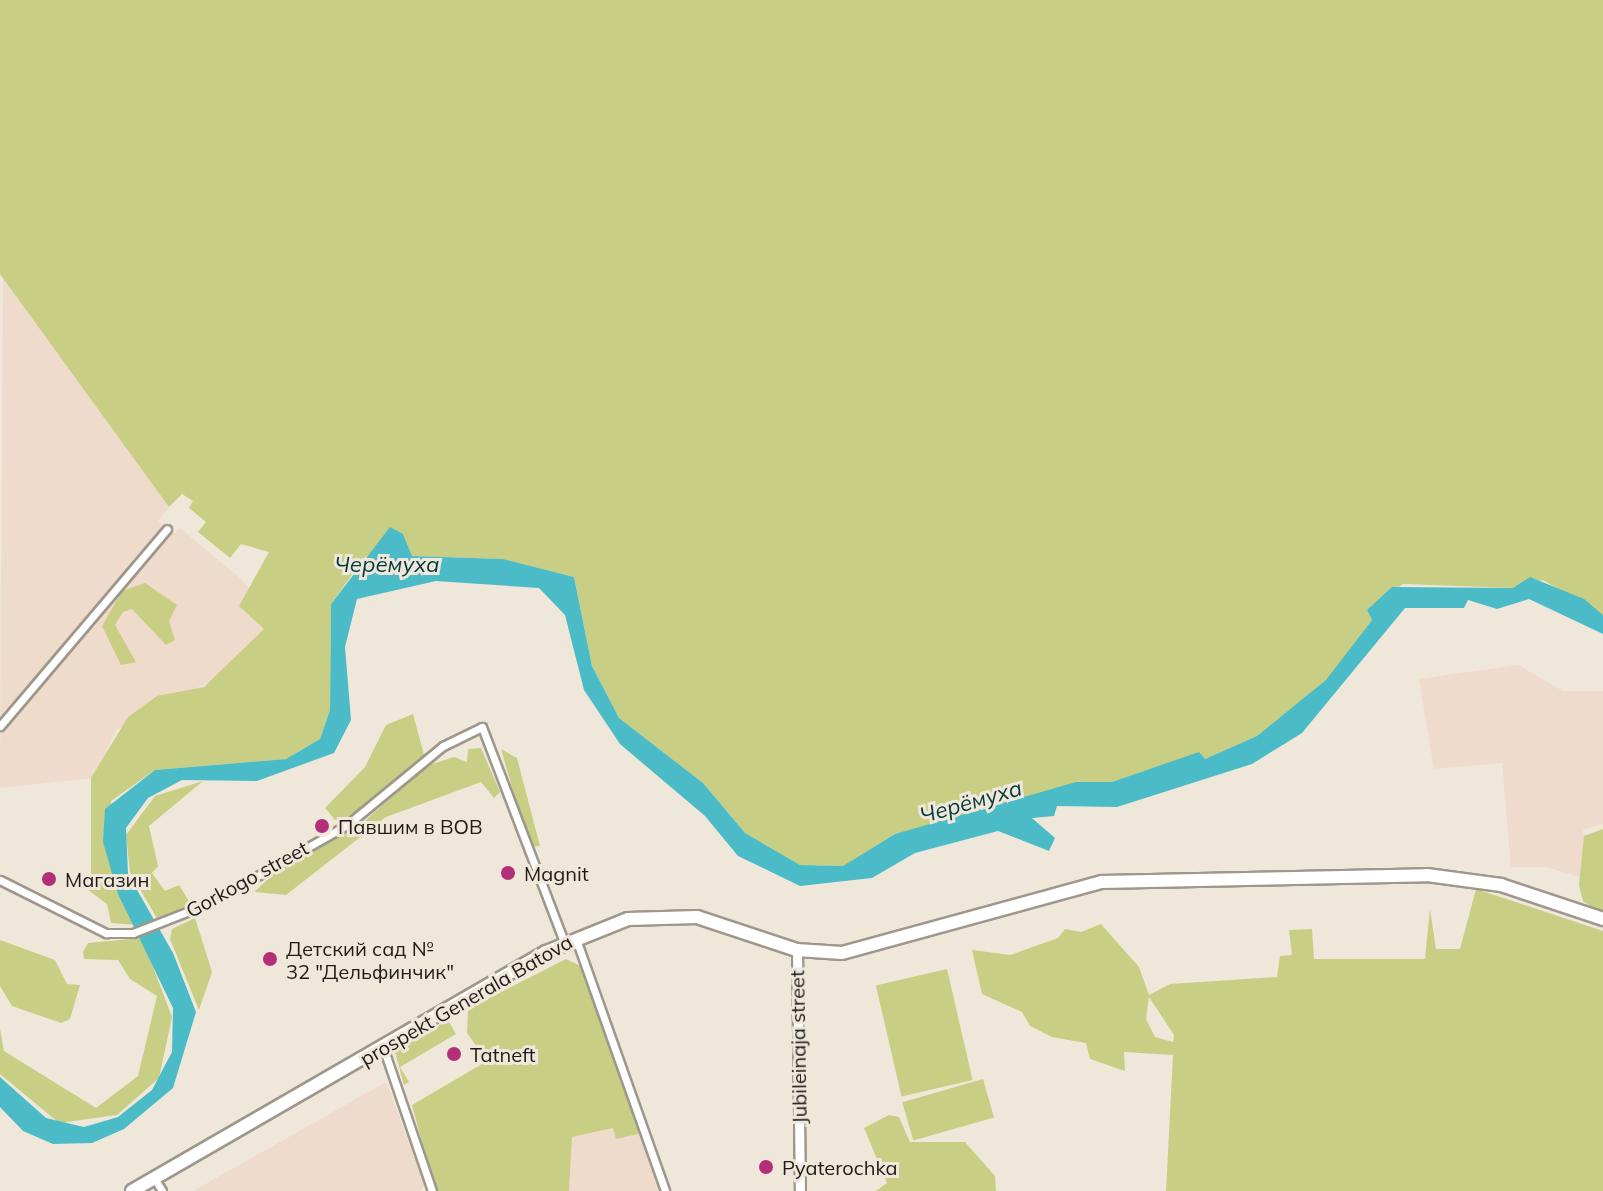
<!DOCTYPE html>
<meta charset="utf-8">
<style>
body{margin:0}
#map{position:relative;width:1603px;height:1191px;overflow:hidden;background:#efe8da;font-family:Mulish,sans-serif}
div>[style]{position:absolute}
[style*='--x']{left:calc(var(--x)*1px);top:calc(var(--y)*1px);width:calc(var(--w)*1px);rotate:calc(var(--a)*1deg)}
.industrial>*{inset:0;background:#eedbcb}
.green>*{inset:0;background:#c8ce84;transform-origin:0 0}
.water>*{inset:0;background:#4bbcc7}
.roads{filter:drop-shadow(2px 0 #9e978b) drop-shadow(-2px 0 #9e978b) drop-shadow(0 2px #9e978b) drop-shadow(0 -2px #9e978b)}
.minor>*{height:7px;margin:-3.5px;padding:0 3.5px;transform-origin:3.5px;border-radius:3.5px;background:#fff}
.tertiary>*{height:9px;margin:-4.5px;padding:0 4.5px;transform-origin:4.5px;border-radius:4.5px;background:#fff}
.primary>*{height:12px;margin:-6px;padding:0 6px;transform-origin:6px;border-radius:6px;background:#fff}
.dots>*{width:22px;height:22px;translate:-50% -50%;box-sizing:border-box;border:4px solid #efe8da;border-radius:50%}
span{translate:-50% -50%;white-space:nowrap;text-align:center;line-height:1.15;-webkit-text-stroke:6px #efe8da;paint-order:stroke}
.poi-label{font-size:20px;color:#1f1c17}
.left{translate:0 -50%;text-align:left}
.street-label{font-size:20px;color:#1f1c17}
.water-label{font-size:22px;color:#023a3e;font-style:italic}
</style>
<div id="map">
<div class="industrial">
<i style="clip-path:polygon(3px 272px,169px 507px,158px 521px,173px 534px,180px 528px,241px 579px,251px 591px,239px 606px,264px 629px,220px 676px,116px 730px,94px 778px,0 788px)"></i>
<i style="clip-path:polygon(1518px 665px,1563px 691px,1603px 691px,1603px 824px,1583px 830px,1587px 879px,1546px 867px,1511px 867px,1502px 763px,1434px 769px,1419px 679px)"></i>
<i style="clip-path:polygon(386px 1082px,425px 1185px,420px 1191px,193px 1191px)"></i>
<i style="clip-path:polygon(614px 1128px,642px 1133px,661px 1191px,569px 1191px,572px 1137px)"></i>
</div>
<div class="green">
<i style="clip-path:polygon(0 0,1603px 0,1603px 615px,1543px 580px,1513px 588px,1403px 584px,1367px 610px,1372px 620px,1327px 680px,1257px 736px,1205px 759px,1199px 753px,1112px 782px,895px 834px,844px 866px,799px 865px,745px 833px,703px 783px,619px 718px,592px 666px,574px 577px,503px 559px,412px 556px,403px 534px,364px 558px,331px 604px,330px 710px,320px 739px,286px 759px,155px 770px,111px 801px,118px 894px,139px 925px,111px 923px,107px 904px,84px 887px,91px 875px,91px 778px,128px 717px,157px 696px,204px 687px,264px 629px,239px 606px,269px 552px,241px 544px,230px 558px,198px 532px,206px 522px,189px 508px,193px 501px,182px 494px,169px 507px,0 274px)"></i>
<i style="clip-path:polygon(145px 583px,177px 605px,169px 621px,175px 640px,166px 645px,132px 609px,123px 612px,115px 625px,136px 662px,121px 665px,102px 626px,122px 591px)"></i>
<i style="clip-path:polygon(413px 714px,424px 755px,356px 814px,335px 820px,325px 808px,365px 767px,386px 725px)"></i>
<i style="clip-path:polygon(481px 748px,500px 792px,494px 798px,481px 782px,386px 817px,286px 895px,254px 892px,293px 856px,356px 829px,426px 766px,454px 757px,467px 762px,468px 749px)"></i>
<i style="clip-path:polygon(501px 749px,517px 758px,540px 846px,529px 847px)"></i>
<i style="clip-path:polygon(203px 781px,149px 826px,158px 866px,152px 873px,165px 891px,179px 885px,192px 906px,158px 920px,130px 872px,126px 835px,155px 796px)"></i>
<i style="clip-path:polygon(1603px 829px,1603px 914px,1583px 901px,1579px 885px,1584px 836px)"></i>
<i style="clip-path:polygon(evenodd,1476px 889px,1603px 931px,1603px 1191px,1166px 1191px,1173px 1055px,1124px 1052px,1125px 1071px,1090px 1059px,1086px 1043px,1052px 1037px,1030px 1026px,1022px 1012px,982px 994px,972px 950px,1010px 955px,1058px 938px,1065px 929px,1081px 932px,1101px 924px,1139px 967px,1149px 995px,1170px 984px,1277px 977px,1280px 956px,1292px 955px,1289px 930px,1312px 929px,1314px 959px,1425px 959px,1430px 909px,1436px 949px,1460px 949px,1476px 889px,1149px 997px,1174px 1035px,1173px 1042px,1155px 1037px,1146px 1019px,1149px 997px)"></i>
<i style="clip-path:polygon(195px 918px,212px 972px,199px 1010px,170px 939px,172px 929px)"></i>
<i style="clip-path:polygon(142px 938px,172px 1017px,159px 1078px,117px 1115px,59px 1123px,0 1074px,0 1029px,4px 1051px,96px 1108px,138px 1076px,157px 996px,130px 979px,118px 960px,84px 959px,83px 952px,88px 943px)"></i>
<i style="clip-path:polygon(0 940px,55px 960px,67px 984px,80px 985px,70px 1019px,61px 1023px,12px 1006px,0 986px)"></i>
<i style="clip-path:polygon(566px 959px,581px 966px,642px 1133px,616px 1139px,613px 1128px,572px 1137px,569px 1191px,435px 1191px,412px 1105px,487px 1061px,467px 1033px,468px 1009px)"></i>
<i style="left:947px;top:969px;width:114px;height:73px;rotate:77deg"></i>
<i style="clip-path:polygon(448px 1020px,456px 1034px,400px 1067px,409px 1082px,404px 1085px,395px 1052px)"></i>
<i style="left:983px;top:1079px;width:40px;height:84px;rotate:74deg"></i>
<i style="clip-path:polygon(889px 1115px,899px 1117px,910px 1142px,965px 1142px,995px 1176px,996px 1191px,876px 1191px,887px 1183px,864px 1128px)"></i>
</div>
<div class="water">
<i style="clip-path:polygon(390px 527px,403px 534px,412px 556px,503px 559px,574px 577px,592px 666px,619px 718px,703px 783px,745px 833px,800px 865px,843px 866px,895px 834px,1076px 782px,1112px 782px,1199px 752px,1205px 759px,1257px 736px,1326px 680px,1372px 620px,1367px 610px,1392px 587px,1513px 588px,1530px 577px,1584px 599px,1603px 615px,1603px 634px,1529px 599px,1497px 609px,1468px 600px,1464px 608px,1405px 608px,1302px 733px,1252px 764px,1117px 807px,1057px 806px,1054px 816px,1032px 818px,1055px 838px,1049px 851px,998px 831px,915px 853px,872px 878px,800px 886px,738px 856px,705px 816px,620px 744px,584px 690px,565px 615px,539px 588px,436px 581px,357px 599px,345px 647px,351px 720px,334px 753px,257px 781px,182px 780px,148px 798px,126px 828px,128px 874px,173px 953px,196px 1012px,173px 1088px,124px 1129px,92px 1143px,53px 1144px,23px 1131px,0 1107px,0 1077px,46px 1118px,84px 1127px,118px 1117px,152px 1090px,172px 1052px,173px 1008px,118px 894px,103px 842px,105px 809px,155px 770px,286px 759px,320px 739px,330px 710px,331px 604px)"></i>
</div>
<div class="roads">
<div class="minor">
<i style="--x:0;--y:726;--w:258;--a:-49.7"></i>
<i style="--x:0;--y:880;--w:119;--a:26.6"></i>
<i style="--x:106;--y:933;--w:27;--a:0"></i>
<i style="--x:133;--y:933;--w:83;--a:-21.3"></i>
<i style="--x:210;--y:903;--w:158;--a:-29.7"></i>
<i style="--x:347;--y:825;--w:124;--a:-39.5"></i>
<i style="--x:443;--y:746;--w:43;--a:-26"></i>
<i style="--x:482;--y:727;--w:230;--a:69.1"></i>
<i style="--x:576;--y:939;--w:267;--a:70.5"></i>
<i style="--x:383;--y:1047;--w:152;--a:71.2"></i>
<i style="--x:154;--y:1178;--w:15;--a:58"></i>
</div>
<div class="tertiary">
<i style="--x:797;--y:950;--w:241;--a:89.3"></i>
</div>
<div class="primary">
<i style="--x:132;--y:1191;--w:478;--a:-30"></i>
<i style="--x:546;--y:952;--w:88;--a:-21.9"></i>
<i style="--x:628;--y:919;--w:69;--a:-1.7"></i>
<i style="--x:697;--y:917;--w:105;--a:18.3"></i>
<i style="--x:797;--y:950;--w:45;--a:3.8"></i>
<i style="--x:842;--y:953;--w:270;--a:-15.3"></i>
<i style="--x:1102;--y:882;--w:325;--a:-1.2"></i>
<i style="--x:1427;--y:875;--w:75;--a:7.7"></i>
<i style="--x:1501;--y:885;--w:108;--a:18.4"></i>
</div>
</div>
<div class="dots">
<i style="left:322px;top:826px;background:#b32f77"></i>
<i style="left:508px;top:873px;background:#b32f77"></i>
<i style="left:49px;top:879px;background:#b32f77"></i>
<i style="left:270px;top:959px;background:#b32f77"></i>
<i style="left:454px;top:1054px;background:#b32f77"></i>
<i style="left:766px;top:1167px;background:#b32f77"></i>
</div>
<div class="poi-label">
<span class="left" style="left:338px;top:826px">Павшим в ВОВ</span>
<span class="left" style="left:524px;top:873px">Magnit</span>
<span class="left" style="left:65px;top:879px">Магазин</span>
<span class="left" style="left:286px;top:960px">Детский сад №<br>32 "Дельфинчик"</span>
<span class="left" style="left:470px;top:1054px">Tatneft</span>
<span class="left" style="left:782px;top:1167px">Pyaterochka</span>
</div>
<div class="street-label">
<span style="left:247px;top:879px;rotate:-29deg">Gorkogo street</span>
<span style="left:466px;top:1000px;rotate:-30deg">prospekt Generala Batova</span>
<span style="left:798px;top:1047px;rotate:-91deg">Jubileinaja street</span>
</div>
<div class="water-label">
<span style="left:387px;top:565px">Черёмуха</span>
<span style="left:971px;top:802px;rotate:-16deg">Черёмуха</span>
</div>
</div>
